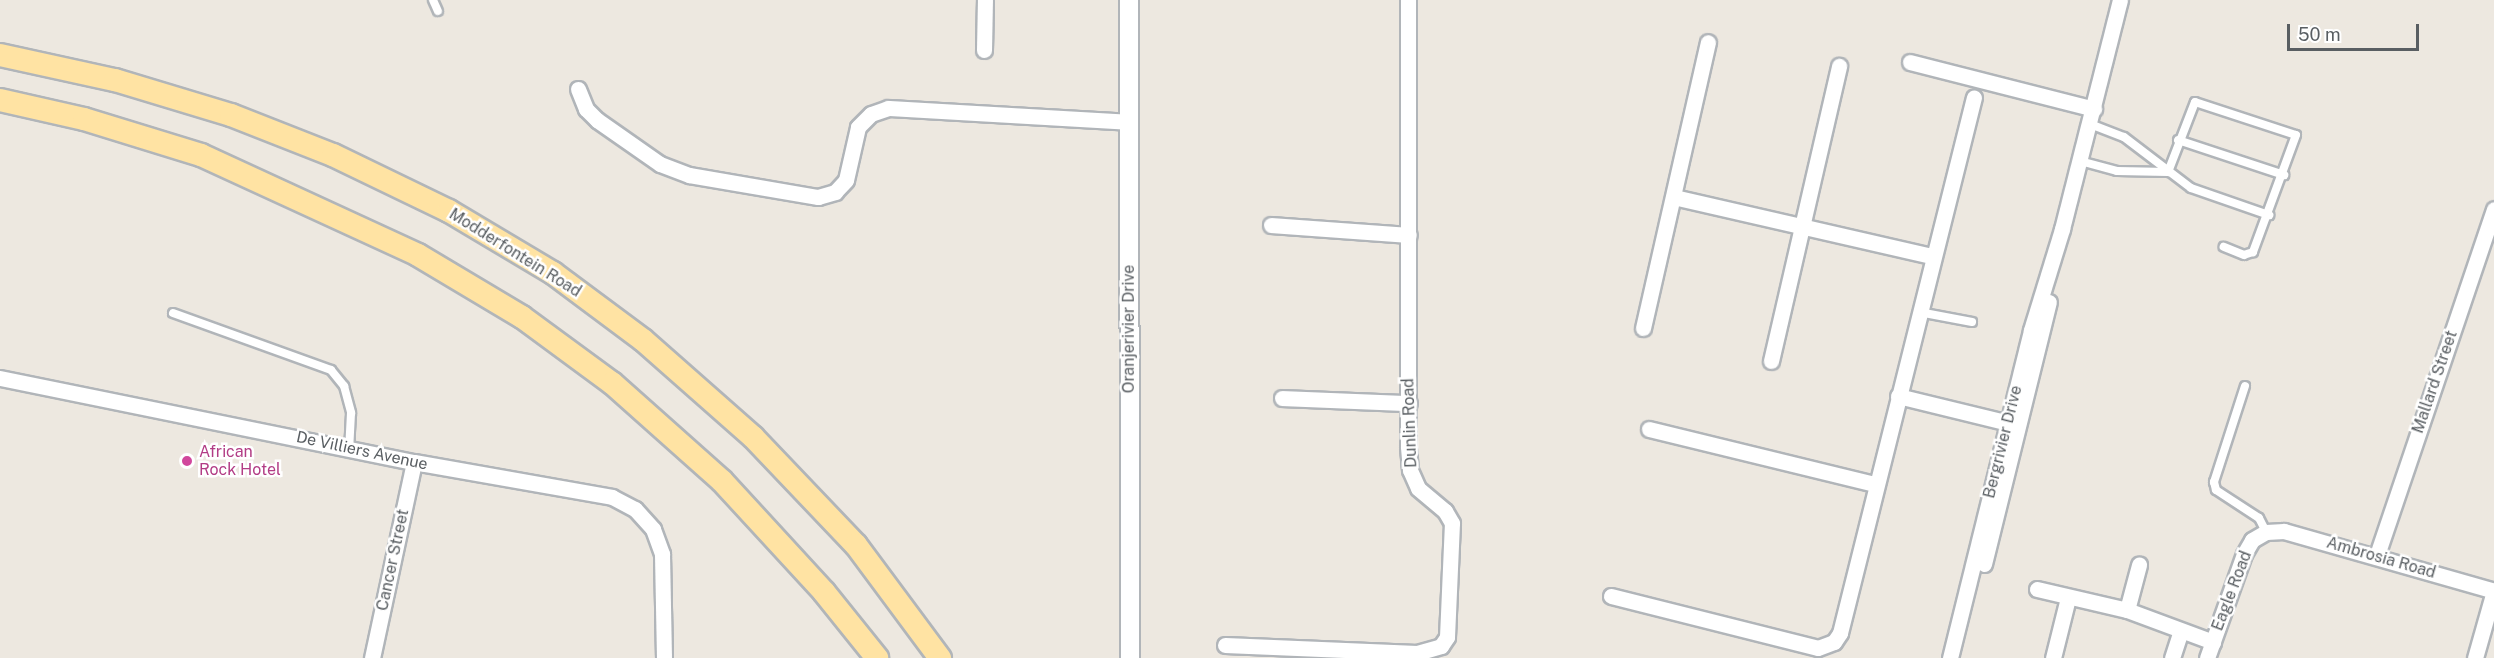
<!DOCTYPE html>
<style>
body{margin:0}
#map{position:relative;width:2494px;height:658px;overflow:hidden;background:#ede8e0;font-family:"Public Sans",sans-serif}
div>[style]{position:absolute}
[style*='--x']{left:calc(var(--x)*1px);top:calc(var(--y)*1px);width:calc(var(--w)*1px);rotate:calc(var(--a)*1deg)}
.roads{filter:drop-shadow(2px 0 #b1b5b9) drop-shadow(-2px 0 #b1b5b9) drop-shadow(0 2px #b1b5b9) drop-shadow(0 -2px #b1b5b9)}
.service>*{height:8px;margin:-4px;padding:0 4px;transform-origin:4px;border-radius:4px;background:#fff}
.minor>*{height:15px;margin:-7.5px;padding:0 7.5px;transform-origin:7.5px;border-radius:7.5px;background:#fff}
.tertiary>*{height:18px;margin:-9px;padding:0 9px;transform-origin:9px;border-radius:9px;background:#fff}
.primary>*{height:22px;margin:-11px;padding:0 11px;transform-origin:11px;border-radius:11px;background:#ffe3a3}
.dots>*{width:16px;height:16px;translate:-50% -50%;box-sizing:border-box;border:3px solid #fff;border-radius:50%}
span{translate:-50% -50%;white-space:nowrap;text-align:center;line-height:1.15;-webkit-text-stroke:5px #fff;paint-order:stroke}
.street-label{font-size:16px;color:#595e62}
.hotel-label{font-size:16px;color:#b23c85}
.left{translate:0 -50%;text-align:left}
.scale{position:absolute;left:2287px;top:24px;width:132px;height:27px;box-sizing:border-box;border:3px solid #595e62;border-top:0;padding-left:8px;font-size:18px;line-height:21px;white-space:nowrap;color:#595e62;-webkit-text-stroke:4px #fff;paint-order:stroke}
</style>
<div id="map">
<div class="roads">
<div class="service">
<i style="--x:433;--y:0;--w:12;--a:66"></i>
<i style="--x:2090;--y:124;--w:36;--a:21"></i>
<i style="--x:2124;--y:137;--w:84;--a:37.3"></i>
<i style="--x:2191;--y:188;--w:83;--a:19.1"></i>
<i style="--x:2178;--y:140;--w:112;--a:18.3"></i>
<i style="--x:2080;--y:161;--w:38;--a:15"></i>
<i style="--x:2117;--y:171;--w:51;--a:1.1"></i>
<i style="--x:2168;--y:172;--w:75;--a:-68.9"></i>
<i style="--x:2195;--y:102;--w:106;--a:18.1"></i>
<i style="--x:2296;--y:135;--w:125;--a:110.2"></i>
<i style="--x:2253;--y:252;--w:9;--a:162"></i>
<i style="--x:2244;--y:255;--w:22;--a:-158"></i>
<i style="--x:1919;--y:312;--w:54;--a:10.7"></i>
<i style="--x:173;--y:313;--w:168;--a:19.8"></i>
<i style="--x:331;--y:370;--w:21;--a:51"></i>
<i style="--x:344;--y:386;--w:28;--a:75"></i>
<i style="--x:351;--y:413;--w:34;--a:93"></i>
<i style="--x:2245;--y:386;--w:101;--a:107.9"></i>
<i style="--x:2214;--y:482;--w:8;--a:76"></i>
<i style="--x:2216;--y:490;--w:51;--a:33.1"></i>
<i style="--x:2259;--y:518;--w:16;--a:63"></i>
</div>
<div class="minor">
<i style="--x:984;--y:50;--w:50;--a:-88.9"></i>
<i style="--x:1910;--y:62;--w:190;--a:14.3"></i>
<i style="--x:578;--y:89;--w:22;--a:68"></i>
<i style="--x:586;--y:109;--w:16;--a:45"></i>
<i style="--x:597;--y:120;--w:77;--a:34.9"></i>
<i style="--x:660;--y:164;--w:31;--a:21"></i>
<i style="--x:689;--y:175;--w:131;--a:9.7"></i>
<i style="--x:818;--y:197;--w:18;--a:-16"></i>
<i style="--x:835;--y:192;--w:16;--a:-47"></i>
<i style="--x:846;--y:180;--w:54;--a:-77.2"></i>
<i style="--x:858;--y:127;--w:18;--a:-45"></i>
<i style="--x:871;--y:114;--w:18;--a:-19"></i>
<i style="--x:888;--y:108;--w:241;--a:3.3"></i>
<i style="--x:1674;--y:197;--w:265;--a:12.9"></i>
<i style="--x:1271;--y:225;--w:138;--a:4.1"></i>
<i style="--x:1643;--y:328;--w:293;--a:-77.2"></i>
<i style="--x:1771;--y:361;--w:303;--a:-77"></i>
<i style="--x:0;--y:378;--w:422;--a:11.5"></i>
<i style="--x:414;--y:462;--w:201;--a:10"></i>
<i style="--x:612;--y:497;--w:26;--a:28"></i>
<i style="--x:635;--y:509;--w:27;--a:48"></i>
<i style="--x:653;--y:529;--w:27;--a:70"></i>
<i style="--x:662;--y:554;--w:104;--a:88.9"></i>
<i style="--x:1898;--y:396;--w:122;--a:13.7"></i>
<i style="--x:1282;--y:398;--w:127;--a:2.3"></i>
<i style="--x:1649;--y:429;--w:232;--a:13.7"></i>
<i style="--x:2377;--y:555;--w:365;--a:-71.3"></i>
<i style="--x:1984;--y:564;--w:270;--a:-76.1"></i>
<i style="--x:2037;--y:589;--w:92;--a:13.1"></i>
<i style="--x:2127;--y:610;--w:92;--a:20.4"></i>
<i style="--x:1611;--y:596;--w:213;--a:14.1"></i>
<i style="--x:1818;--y:648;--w:17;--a:-21"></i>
<i style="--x:1834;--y:642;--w:11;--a:-56"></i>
<i style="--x:1840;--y:633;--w:552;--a:-75.96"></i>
<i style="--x:2127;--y:610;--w:47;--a:-75.1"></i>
<i style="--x:1225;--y:645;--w:192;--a:2.4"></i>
<i style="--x:1417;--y:653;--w:25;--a:-16"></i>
<i style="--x:1441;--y:646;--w:11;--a:-56"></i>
<i style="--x:1447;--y:637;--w:114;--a:-87.5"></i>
<i style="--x:1452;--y:523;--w:14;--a:-120"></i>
<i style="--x:1445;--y:511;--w:35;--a:-140"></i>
<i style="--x:1418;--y:488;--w:20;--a:-114"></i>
<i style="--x:1410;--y:470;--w:24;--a:-95"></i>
<i style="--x:1408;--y:446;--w:446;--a:-90"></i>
<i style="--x:372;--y:658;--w:200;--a:-77.9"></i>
<i style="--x:1950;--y:658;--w:338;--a:-76.1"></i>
<i style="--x:2031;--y:330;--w:106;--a:-72.9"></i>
<i style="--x:2062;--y:229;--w:236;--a:-75.8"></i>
<i style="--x:2053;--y:658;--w:62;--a:-76"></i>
<i style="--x:2172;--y:658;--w:28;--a:-72"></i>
<i style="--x:2207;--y:658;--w:110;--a:-70.4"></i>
<i style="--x:2244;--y:554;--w:16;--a:-60"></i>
<i style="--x:2252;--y:540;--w:16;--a:-30"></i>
<i style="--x:2266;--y:532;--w:18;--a:-3"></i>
<i style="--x:2284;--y:531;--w:218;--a:15.9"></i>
<i style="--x:2475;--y:658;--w:70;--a:-74.2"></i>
</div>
<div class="tertiary">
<i style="--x:1129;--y:0;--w:658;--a:89.91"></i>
</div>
<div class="primary">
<i style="--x:0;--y:55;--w:118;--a:12.3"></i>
<i style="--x:115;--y:80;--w:121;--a:16.8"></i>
<i style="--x:231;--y:115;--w:110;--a:21.4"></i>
<i style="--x:333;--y:155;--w:129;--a:25.8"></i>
<i style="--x:449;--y:211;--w:121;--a:30.8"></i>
<i style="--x:553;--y:273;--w:112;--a:36.7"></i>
<i style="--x:643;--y:340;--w:147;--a:41.4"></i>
<i style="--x:753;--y:437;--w:149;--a:46.4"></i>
<i style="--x:856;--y:545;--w:141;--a:53.4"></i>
<i style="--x:0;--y:100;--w:86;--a:12.7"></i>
<i style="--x:84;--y:119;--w:122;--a:17.1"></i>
<i style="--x:201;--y:155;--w:239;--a:24.7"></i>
<i style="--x:418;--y:255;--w:121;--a:30.8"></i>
<i style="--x:522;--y:317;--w:112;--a:36.3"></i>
<i style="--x:612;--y:383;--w:147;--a:41.7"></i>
<i style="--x:722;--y:481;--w:151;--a:47.4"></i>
<i style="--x:824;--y:592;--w:85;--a:51.2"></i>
</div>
</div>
<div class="dots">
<i style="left:187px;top:461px;background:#d1479c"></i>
</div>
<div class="street-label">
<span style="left:515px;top:253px;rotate:32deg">Modderfontein Road</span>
<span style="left:1129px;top:329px;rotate:-90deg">Oranjerivier Drive</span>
<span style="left:2435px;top:382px;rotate:-71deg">Mallard Street</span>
<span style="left:1410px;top:423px;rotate:-92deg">Dunlin Road</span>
<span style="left:2003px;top:442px;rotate:-76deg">Bergrivier Drive</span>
<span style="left:362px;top:451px;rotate:12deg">De Villiers Avenue</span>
<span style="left:2381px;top:558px;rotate:16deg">Ambrosia Road</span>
<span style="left:393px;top:560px;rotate:-78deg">Cancer Street</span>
<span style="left:2232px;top:591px;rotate:-69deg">Eagle Road</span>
</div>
<div class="hotel-label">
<span class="left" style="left:199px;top:461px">African<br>Rock Hotel</span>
</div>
<div class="scale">50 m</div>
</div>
